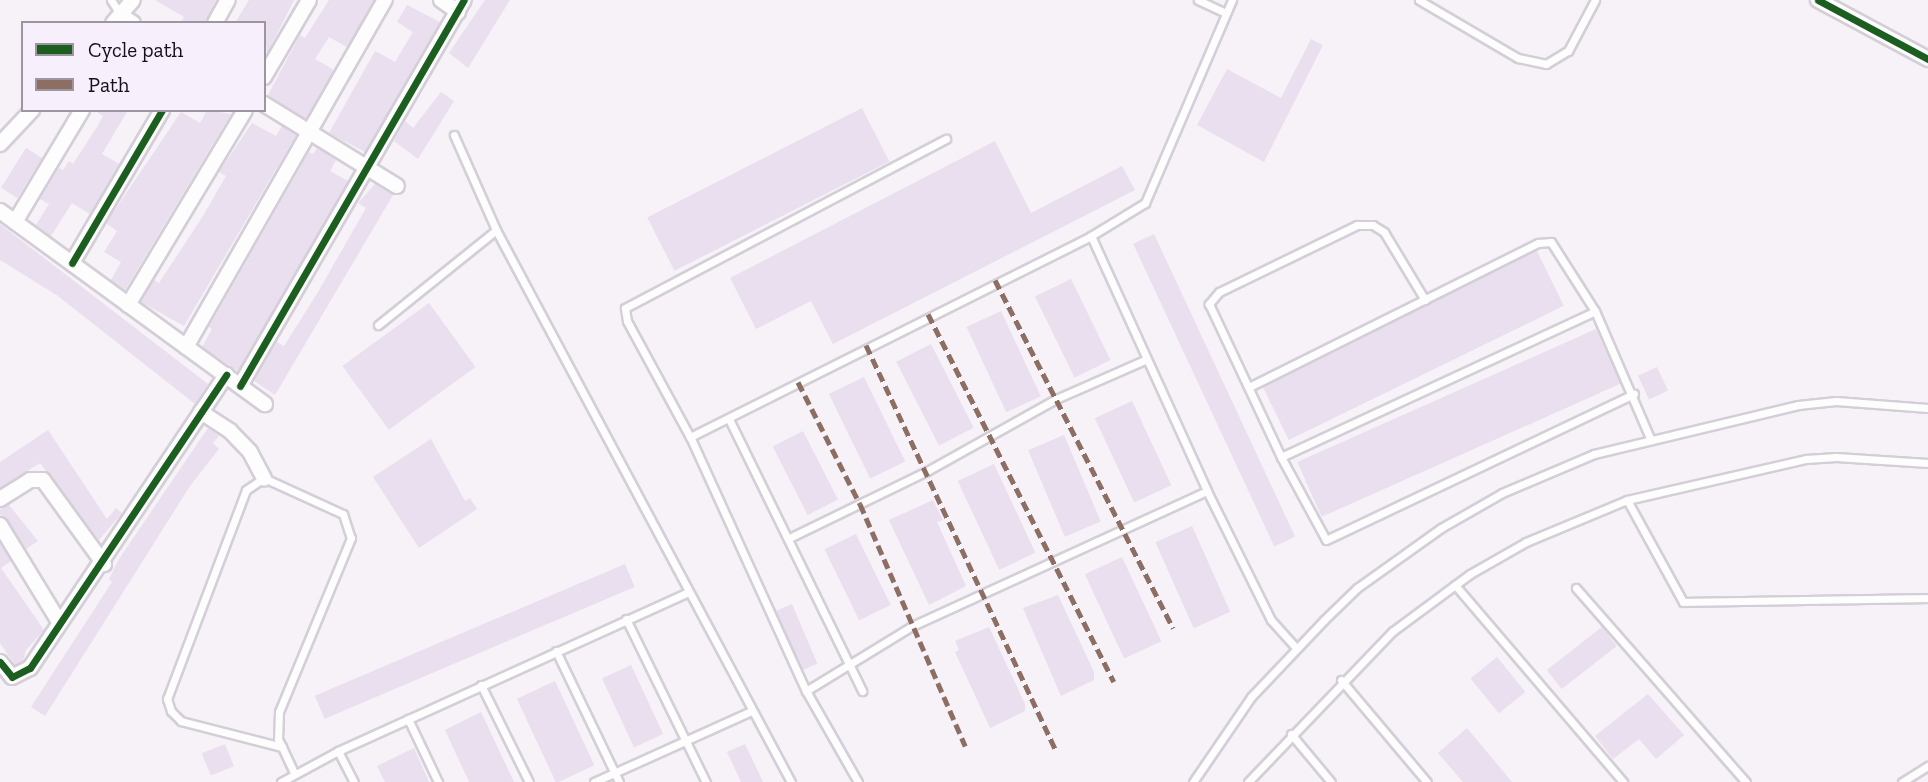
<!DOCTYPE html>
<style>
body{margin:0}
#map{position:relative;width:1928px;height:782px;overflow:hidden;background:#f6f2f8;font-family:"Zilla Slab",serif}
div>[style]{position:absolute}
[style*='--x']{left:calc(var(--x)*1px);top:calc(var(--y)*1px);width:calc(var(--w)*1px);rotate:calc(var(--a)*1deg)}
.building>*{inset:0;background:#e9dfef;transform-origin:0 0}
.roads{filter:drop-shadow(2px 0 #d4ced7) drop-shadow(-2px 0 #d4ced7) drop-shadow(0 2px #d4ced7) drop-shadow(0 -2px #d4ced7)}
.service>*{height:7px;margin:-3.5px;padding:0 3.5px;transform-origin:3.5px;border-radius:3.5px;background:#fefdfe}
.minor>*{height:14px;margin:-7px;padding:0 7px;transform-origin:7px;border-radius:7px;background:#fefdfe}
.quiet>*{height:5px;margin-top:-2.5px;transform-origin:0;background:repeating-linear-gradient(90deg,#8d6e63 0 10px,transparent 0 15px)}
.cycleway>*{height:7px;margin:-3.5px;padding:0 3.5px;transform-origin:3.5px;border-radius:3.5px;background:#1b5e20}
span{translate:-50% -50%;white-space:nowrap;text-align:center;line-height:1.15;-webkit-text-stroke:7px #f7effb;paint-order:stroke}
.legend{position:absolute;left:21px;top:21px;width:245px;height:91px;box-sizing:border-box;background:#f7effb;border:2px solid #9d96a1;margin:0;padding:9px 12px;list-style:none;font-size:21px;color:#17101a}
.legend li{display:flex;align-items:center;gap:14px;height:35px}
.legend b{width:35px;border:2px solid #9d96a1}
</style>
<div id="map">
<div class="building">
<i style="clip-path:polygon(155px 0,216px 0,205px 23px,181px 23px,184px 17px)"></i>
<i style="clip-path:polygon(249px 0,294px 0,267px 54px,264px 23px,235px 23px)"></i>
<i style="clip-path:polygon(329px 0,374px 0,347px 47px,329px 37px,315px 59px,334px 70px,306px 119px,268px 95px,300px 35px,305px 38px)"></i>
<i style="clip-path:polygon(485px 0,510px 0,468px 68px,449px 53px)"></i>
<i style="clip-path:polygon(407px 5px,440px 22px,365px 152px,329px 133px,375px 51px,395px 62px,413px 32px,397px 22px)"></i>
<i style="clip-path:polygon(1311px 39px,1323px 45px,1264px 162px,1197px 125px,1227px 69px,1281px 98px)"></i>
<i style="clip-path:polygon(441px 92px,454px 101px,418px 159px,394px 141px,405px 121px,413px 128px)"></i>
<i style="left:862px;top:108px;width:60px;height:241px;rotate:63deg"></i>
<i style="clip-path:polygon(94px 110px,128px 110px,102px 154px,119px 164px,90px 214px,72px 203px,51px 236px,36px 225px,49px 204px,40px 199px,59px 168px,63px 170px,69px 161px,73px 164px,97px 127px,103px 116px)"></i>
<i style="clip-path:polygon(207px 110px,231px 114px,125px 290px,111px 280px,121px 262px,104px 252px,117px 231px,106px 223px,181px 112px,200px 123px)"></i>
<i style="clip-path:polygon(252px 123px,276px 136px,282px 126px,296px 135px,184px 326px,141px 302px,154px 280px,159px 283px,203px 216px,226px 176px,219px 172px)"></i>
<i style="clip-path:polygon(995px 141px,1031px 213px,1122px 166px,1135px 190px,833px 344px,811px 301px,756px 329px,730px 278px)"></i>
<i style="left:26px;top:148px;width:19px;height:47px;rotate:32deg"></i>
<i style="clip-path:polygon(317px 148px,336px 160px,330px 171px,348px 181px,238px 371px,202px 347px,212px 329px,209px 327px,309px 152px,313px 154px)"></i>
<i style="clip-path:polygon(375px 184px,393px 195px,275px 395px,254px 381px,277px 342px,284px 346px,318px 292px,366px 208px,358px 203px)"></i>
<i style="clip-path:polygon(0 224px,208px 384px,195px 404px,58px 296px,0 260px)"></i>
<i style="left:1154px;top:234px;width:334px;height:23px;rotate:65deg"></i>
<i style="left:1537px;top:251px;width:61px;height:306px;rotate:64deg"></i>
<i style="left:1071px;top:279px;width:90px;height:40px;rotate:64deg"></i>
<i style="left:429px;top:303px;width:79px;height:107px;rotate:54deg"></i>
<i style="left:1001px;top:311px;width:94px;height:38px;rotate:65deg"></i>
<i style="left:1596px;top:329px;width:60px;height:327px;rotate:66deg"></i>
<i style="left:931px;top:344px;width:94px;height:39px;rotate:63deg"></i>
<i style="left:1657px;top:367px;width:26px;height:21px;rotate:65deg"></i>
<i style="left:864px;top:377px;width:94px;height:39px;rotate:64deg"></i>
<i style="left:1132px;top:401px;width:93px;height:41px;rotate:65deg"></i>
<i style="clip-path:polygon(208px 428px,219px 436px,213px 443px,219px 449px,190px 486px,45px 716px,31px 707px,112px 582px,109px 579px,119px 559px)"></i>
<i style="clip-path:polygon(48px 430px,107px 519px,116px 508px,122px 513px,99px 540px,40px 463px,0 488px,0 462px)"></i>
<i style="left:803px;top:431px;width:77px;height:34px;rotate:63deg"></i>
<i style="left:1064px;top:435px;width:94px;height:39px;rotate:67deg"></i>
<i style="clip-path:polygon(431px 439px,465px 501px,470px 498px,477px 509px,419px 548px,373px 477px)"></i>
<i style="left:994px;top:464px;width:98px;height:40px;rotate:65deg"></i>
<i style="clip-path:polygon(933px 500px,943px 520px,937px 522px,966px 586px,929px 605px,889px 520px)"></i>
<i style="clip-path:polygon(9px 505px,38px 541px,26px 549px,8px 520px,0 515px,0 509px)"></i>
<i style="left:1192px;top:526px;width:94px;height:40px;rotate:66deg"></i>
<i style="left:856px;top:534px;width:79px;height:35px;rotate:64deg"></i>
<i style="clip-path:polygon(0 543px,11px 561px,1px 568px,44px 630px,26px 650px,23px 661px,15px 665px,0 643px)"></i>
<i style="left:1122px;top:557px;width:93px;height:41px;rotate:65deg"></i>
<i style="left:625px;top:564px;width:25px;height:337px;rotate:67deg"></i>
<i style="clip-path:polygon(1058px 595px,1094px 672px,1094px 680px,1061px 696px,1023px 608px)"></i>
<i style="left:792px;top:604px;width:65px;height:17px;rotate:67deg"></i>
<i style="clip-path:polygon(989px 627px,1025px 704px,1025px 711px,990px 728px,955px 652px,959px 650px,955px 641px)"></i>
<i style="left:1602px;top:627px;width:24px;height:70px;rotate:52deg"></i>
<i style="left:1497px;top:657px;width:45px;height:34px;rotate:51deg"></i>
<i style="left:631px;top:665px;width:76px;height:32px;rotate:65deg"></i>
<i style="left:555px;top:681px;width:93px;height:42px;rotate:65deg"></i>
<i style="clip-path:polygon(1648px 694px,1684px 735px,1656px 759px,1639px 739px,1613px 759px,1595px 736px)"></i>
<i style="clip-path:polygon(481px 712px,514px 782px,469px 782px,445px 730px)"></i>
<i style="clip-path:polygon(1467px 728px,1512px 782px,1463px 782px,1438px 753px)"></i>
<i style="left:225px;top:744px;width:24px;height:25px;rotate:68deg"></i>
<i style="clip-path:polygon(745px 744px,763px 782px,741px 782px,727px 752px)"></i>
<i style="clip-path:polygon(414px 748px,429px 782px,385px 782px,377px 766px)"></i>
</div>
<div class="roads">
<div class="service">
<i style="--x:111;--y:0;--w:17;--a:57"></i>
<i style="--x:1198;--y:0;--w:31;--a:25"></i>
<i style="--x:1419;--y:0;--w:115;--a:30.4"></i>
<i style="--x:1518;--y:58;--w:29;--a:12"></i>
<i style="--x:1546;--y:64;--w:26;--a:-31"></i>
<i style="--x:1568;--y:51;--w:58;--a:-62.1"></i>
<i style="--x:454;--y:135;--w:104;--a:66.1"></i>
<i style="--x:496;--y:230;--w:626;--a:61.88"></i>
<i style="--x:1091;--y:236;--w:280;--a:65.5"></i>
<i style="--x:1207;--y:491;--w:144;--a:63.6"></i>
<i style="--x:1271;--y:620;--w:38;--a:48"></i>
<i style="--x:1425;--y:300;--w:79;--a:-121.1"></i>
<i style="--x:1384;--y:232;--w:13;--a:-148"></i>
<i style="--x:1373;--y:225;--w:16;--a:180"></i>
<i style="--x:1357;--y:225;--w:153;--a:154.1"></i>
<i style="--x:1219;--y:292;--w:16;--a:130"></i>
<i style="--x:1209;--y:304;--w:169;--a:64.8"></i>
<i style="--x:1281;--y:457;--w:94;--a:61.5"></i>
<i style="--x:1326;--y:540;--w:341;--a:-25.4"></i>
<i style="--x:378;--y:325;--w:151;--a:-38.8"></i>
<i style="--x:1249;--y:387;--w:323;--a:-26.5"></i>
<i style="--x:1538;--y:243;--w:13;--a:-4"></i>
<i style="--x:1551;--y:242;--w:82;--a:57.5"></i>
<i style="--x:1595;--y:311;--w:138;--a:66.6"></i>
<i style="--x:729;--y:419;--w:303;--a:63.9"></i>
<i style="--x:690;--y:437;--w:449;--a:-26.6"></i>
<i style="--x:1091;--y:236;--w:63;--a:-31.4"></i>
<i style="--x:1145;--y:203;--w:221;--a:-66.8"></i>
<i style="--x:1281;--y:457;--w:346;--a:-24.9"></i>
<i style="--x:1627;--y:500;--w:116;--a:61.2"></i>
<i style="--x:1683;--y:602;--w:245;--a:-0.9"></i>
<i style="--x:789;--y:538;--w:153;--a:-25.9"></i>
<i style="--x:927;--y:471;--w:148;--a:-29.2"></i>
<i style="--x:1056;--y:399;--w:99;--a:-23.7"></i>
<i style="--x:1455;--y:585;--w:259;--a:49.5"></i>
<i style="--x:1576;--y:588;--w:258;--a:48.8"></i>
<i style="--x:626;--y:619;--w:182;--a:63.9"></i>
<i style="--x:556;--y:651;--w:145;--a:64.3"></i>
<i style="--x:1341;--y:680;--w:133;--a:49.9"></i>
<i style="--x:481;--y:685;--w:108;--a:63.7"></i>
<i style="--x:806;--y:691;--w:124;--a:-31.5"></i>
<i style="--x:912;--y:626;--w:324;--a:-24.6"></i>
<i style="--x:408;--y:719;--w:70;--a:64.5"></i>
<i style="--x:1291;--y:734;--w:62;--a:50.2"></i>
<i style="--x:282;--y:747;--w:104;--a:-165.6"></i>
<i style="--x:181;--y:721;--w:14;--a:-135"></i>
<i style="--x:171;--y:711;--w:13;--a:-108"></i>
<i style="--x:167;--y:699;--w:223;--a:-69.3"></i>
<i style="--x:246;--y:490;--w:22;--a:-34"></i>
<i style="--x:264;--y:478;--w:87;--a:24.5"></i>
<i style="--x:343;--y:514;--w:25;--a:72"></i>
<i style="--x:351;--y:538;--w:188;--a:112.5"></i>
<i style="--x:279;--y:712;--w:27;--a:92"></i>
<i style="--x:278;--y:739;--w:9;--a:63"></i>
<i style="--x:282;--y:747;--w:29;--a:65"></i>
<i style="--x:338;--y:751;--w:35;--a:63"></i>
<i style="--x:281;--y:782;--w:65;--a:-28.5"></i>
<i style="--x:338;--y:751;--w:382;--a:-24.4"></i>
<i style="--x:594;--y:782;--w:172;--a:-24.3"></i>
<i style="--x:858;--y:782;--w:105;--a:-119.7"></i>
<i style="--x:806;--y:691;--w:279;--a:-114.5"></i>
<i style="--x:690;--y:437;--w:132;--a:-118.5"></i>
<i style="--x:627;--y:321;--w:13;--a:-99"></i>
<i style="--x:625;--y:308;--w:363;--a:-27.8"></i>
<i style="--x:1193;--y:782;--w:103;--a:-55.7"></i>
<i style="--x:1251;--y:697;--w:106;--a:-46.5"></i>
<i style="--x:1324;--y:620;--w:46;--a:-44.1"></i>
<i style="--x:1357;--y:588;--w:103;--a:-35.5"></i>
<i style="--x:1441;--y:528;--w:70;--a:-29.8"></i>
<i style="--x:1502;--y:493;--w:100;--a:-23"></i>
<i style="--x:1594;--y:454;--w:210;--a:-13.5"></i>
<i style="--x:1798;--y:405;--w:38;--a:-6"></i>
<i style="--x:1836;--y:401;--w:92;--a:4.4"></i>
<i style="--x:1248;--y:782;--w:209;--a:-46.2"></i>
<i style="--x:1393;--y:631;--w:96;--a:-36.5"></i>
<i style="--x:1470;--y:574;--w:64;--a:-29.7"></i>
<i style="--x:1526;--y:542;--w:109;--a:-22.6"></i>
<i style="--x:1627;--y:500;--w:184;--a:-12.9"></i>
<i style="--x:1806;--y:459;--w:30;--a:-4"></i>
<i style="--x:1836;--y:457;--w:92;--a:3.7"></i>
<i style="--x:1902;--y:782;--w:31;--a:-32"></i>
</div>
<div class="minor">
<i style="--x:441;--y:0;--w:21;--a:35"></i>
<i style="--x:1818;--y:0;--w:125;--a:28.2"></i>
<i style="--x:120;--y:15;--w:15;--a:32"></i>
<i style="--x:113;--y:23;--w:30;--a:-49"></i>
<i style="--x:215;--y:23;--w:26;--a:-61"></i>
<i style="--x:264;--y:77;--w:89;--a:-59.7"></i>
<i style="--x:264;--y:104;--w:156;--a:31.7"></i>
<i style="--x:0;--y:144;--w:47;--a:-46.7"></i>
<i style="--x:0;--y:211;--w:328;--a:36.1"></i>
<i style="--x:15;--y:222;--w:131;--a:-59.1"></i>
<i style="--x:72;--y:263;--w:178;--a:-59.5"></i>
<i style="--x:128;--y:305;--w:227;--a:-59"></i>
<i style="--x:186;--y:347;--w:400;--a:-60.2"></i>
<i style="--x:240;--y:386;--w:446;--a:-59.9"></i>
<i style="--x:201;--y:412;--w:35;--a:33"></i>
<i style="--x:230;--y:431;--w:29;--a:46"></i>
<i style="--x:250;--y:452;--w:30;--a:62"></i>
<i style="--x:0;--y:499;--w:36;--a:-32"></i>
<i style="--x:30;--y:480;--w:13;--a:0"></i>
<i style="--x:43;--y:480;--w:104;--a:54"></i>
<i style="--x:0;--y:525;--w:111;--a:58.6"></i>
<i style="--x:0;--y:662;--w:19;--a:51"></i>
<i style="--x:12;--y:677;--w:20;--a:-27"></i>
<i style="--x:30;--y:668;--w:353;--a:-56.2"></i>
</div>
</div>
<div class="quiet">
<i style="--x:995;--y:280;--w:391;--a:62.9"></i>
<i style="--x:928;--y:314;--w:412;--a:63.2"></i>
<i style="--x:866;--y:345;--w:448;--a:64.9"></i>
<i style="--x:798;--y:382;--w:137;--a:63.1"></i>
<i style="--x:860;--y:504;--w:264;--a:66.5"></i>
</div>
<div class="cycleway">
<i style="--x:1818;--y:0;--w:125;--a:28.2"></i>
<i style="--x:72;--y:263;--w:178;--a:-59.5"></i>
<i style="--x:240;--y:386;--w:446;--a:-59.9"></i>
<i style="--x:0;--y:662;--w:19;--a:51"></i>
<i style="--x:12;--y:677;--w:20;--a:-27"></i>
<i style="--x:30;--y:668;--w:353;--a:-56.2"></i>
</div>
<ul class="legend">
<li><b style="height:9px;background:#1b5e20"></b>Cycle path</li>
<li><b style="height:9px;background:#8d6e63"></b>Path</li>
</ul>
</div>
